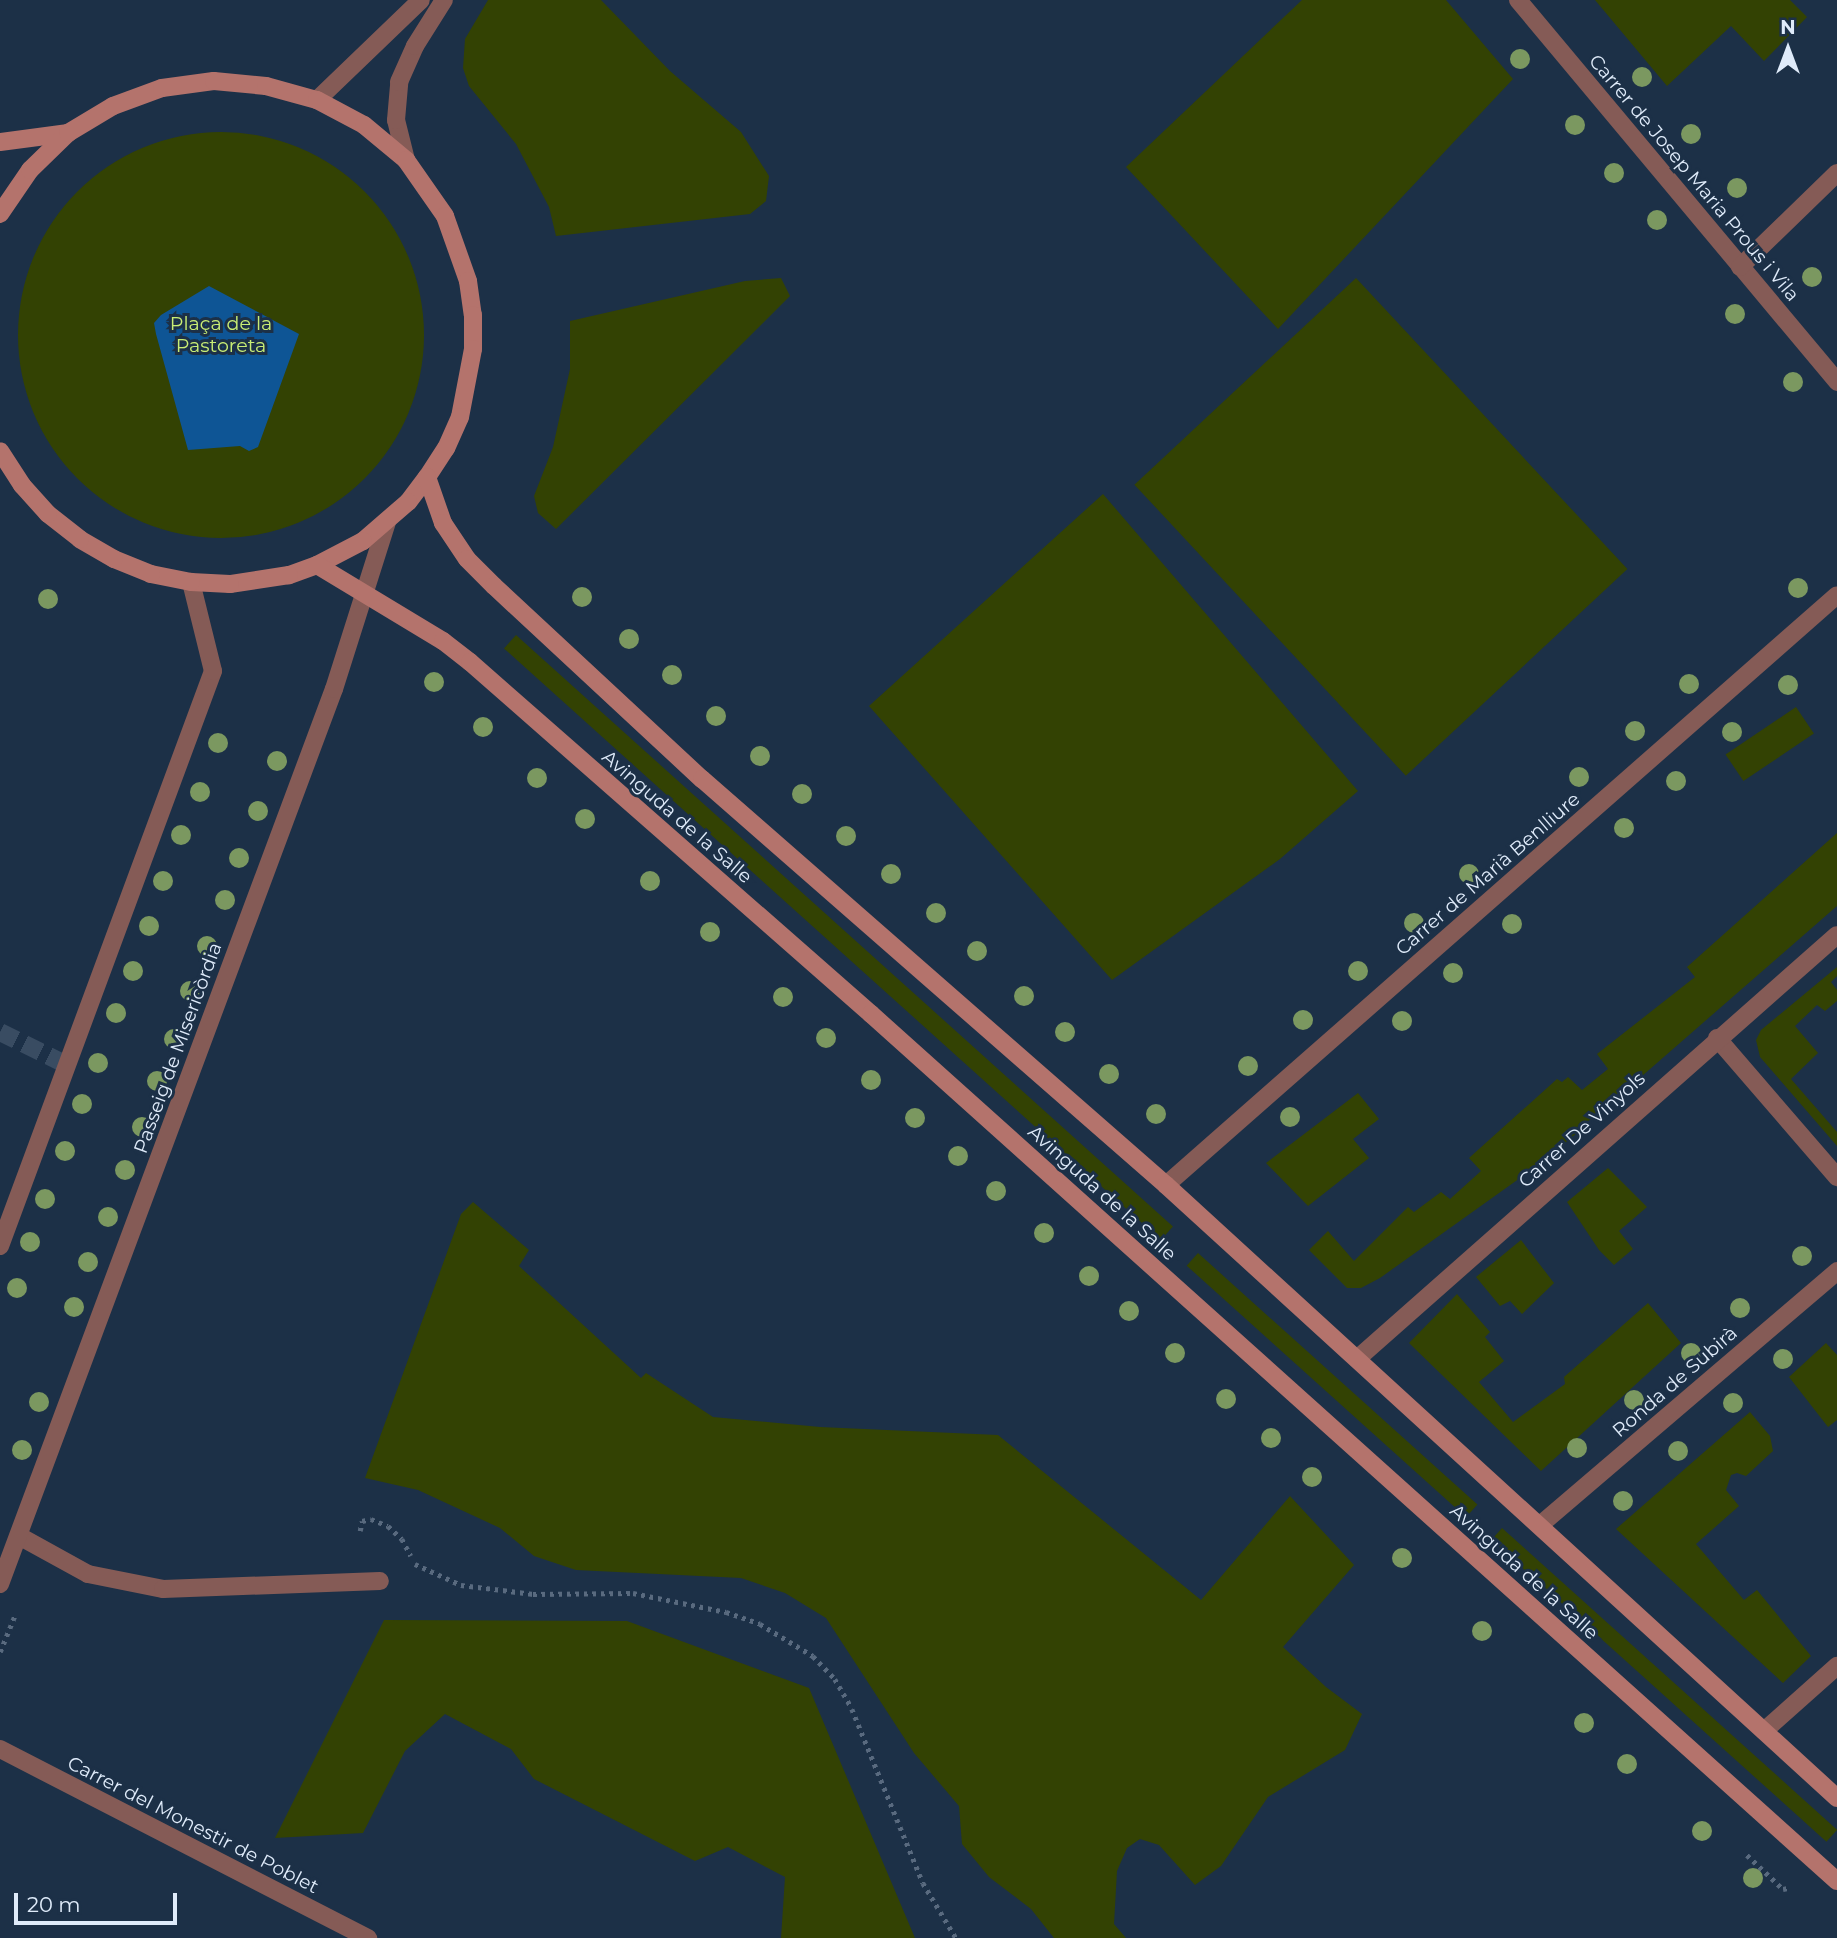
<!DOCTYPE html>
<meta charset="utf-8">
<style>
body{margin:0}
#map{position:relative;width:1837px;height:1938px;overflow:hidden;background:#1c3047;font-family:Montserrat,sans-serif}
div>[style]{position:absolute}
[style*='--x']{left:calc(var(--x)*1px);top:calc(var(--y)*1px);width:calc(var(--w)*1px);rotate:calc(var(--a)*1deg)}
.green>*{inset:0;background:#334203;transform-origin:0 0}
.round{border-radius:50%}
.water>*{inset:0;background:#0e5595}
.street-tunnel>*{height:18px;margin-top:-9px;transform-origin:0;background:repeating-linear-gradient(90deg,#394c62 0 18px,transparent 0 27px)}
.path>*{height:4.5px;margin-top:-2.25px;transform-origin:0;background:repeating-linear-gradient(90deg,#596a7f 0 3.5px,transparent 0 8.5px)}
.street>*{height:18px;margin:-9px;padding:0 9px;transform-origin:9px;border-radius:9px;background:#855b56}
.secondary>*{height:18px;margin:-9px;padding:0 9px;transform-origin:9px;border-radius:9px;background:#b4736c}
.trees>*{width:20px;height:20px;margin:-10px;border-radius:50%;background:#7b9860}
span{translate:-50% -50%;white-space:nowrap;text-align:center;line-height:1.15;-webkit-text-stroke:6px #1c3047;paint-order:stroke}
.street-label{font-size:19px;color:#dfebfa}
.park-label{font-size:19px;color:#c9ee75}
.north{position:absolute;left:1753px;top:14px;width:70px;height:70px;-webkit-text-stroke:5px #1c3047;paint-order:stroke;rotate:0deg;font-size:19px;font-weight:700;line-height:28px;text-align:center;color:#dfebfa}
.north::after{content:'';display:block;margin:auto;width:24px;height:32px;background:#dfebfa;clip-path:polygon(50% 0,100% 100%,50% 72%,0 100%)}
.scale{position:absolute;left:14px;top:1893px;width:163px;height:32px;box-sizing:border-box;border:4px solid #dfebfa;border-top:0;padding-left:9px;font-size:21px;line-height:24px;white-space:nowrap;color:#dfebfa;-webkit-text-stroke:5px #1c3047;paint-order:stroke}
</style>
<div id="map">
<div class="green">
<i style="clip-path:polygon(488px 0,601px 0,670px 71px,741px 132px,769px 176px,766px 201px,750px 214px,556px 236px,549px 207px,516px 144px,469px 86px,463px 68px,465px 39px)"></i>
<i style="clip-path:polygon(1302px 0,1446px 0,1513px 79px,1278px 329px,1126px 167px)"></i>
<i style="clip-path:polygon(1595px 0,1790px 0,1807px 17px,1764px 61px,1731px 26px,1667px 86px)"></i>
<i class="round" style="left:18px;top:132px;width:406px;height:406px"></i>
<i style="clip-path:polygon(781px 278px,790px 296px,556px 529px,538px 513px,534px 496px,553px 447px,570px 369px,570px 321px,745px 281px)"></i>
<i style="left:1356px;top:278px;width:398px;height:303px;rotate:47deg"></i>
<i style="clip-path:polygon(1103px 494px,1358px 791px,1280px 859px,1112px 980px,869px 706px)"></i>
<i style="left:516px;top:635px;width:884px;height:18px;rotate:42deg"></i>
<i style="left:1796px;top:707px;width:32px;height:85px;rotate:56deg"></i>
<i style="clip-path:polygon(1837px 833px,1837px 906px,1548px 1158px,1380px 1278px,1361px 1288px,1347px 1288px,1309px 1250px,1328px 1231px,1354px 1261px,1408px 1207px,1414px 1212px,1441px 1192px,1450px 1199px,1481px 1171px,1469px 1158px,1557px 1079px,1562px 1082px,1568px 1077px,1582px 1090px,1608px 1069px,1597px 1054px,1695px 977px,1687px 967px)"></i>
<i style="clip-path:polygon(1837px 967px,1837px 976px,1831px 982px,1837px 990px,1837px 1001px,1825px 1011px,1817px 1005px,1795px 1026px,1818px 1053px,1791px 1079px,1837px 1132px,1837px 1146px,1760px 1057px,1756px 1040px,1761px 1030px)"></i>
<i style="clip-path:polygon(1358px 1093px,1379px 1119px,1353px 1139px,1369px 1158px,1308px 1206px,1266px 1163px)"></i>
<i style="clip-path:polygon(1608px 1168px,1647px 1207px,1619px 1231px,1633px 1249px,1614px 1265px,1599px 1250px,1567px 1202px)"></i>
<i style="clip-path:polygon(473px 1202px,529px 1250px,519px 1266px,641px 1378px,646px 1373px,713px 1417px,820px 1427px,998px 1435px,1201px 1600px,1290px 1496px,1354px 1565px,1283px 1647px,1326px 1687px,1362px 1714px,1345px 1750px,1268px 1797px,1221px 1866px,1195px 1885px,1159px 1845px,1140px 1839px,1127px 1848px,1117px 1871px,1114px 1924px,1126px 1938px,1054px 1938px,1031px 1909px,989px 1877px,962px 1844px,959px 1806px,914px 1753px,826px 1618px,785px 1593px,741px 1578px,576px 1570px,534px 1556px,500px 1528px,418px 1490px,365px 1478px,461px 1214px)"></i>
<i style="clip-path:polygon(1521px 1240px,1554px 1283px,1522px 1314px,1510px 1301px,1500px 1306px,1476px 1277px)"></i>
<i style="left:1198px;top:1253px;width:376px;height:17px;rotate:42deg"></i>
<i style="clip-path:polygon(1457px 1294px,1490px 1332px,1485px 1337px,1504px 1361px,1479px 1382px,1513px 1422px,1565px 1384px,1564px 1377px,1648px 1303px,1681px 1343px,1541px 1471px,1409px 1343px)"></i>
<i style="clip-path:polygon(1826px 1343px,1837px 1355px,1837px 1420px,1828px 1427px,1789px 1377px)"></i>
<i style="clip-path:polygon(1750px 1412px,1770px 1436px,1773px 1451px,1746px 1476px,1737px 1473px,1731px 1475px,1726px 1490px,1739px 1506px,1696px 1544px,1744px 1600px,1757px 1590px,1811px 1656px,1783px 1683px,1616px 1529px)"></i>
<i style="left:1502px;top:1528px;width:451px;height:16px;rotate:42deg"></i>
<i style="clip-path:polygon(384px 1620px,627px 1621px,809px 1688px,915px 1938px,781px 1938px,785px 1877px,728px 1847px,695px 1861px,534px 1779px,511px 1749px,445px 1714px,405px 1751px,363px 1833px,275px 1838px)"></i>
</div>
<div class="water">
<i style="clip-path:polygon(209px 286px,299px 334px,258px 447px,249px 451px,240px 446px,188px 450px,156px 334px,154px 323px,161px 315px)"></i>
</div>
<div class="street-tunnel">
<i style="--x:0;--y:1032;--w:77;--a:26.2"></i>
</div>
<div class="path">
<i style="--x:360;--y:1531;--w:10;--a:-79"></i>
<i style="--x:362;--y:1521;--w:9;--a:-13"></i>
<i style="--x:371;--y:1519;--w:18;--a:22"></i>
<i style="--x:388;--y:1526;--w:19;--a:43"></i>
<i style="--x:402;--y:1539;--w:19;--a:62"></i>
<i style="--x:415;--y:1564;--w:51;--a:24.5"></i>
<i style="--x:461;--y:1585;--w:73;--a:7.1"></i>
<i style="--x:533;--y:1594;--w:100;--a:-0.6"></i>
<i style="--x:633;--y:1593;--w:95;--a:11.5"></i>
<i style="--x:726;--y:1612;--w:36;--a:19"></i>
<i style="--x:760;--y:1624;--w:62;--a:31.1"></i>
<i style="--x:813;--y:1656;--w:32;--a:46"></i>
<i style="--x:835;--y:1679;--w:34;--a:60"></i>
<i style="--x:852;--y:1709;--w:188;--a:67.8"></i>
<i style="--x:923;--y:1883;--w:64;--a:59"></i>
<i style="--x:0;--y:1652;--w:38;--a:-68"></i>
<i style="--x:1747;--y:1855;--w:50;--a:43.4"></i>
<i style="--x:1783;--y:1889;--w:5;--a:-11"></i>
</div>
<div class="street">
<i style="--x:1518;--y:0;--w:498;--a:50.1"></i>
<i style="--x:317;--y:100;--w:144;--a:-43.9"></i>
<i style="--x:406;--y:160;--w:41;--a:-104"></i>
<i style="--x:396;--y:120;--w:38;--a:-85"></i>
<i style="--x:399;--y:82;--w:39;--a:-66"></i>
<i style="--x:415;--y:46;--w:54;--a:-57.8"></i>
<i style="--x:1740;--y:267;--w:135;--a:-44.1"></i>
<i style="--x:1717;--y:1038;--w:184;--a:49.2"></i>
<i style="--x:1166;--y:1185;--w:893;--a:-41.32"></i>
<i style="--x:0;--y:1246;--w:613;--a:-69.67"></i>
<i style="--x:213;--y:671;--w:92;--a:-103.9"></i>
<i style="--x:1357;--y:1359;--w:640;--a:-41.46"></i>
<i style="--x:1540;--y:1525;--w:391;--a:-40.5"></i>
<i style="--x:19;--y:1536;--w:79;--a:28.8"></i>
<i style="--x:88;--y:1574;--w:76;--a:11.3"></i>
<i style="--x:163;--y:1589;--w:217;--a:-2.1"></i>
<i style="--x:0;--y:1584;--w:955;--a:-69.54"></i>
<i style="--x:334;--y:689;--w:175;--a:-72.4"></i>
<i style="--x:1764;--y:1731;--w:98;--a:-41.7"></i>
<i style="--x:0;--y:1749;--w:414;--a:27.2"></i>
</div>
<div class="secondary">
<i style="--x:0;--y:142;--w:69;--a:-7.5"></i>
<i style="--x:0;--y:214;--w:53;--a:-55.7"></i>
<i style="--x:30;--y:170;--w:53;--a:-44.2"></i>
<i style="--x:68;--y:133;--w:52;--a:-31"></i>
<i style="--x:113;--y:106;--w:52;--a:-20.2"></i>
<i style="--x:162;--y:88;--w:52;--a:-7.7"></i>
<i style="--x:214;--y:81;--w:52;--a:5.5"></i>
<i style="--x:266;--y:86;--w:53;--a:15.4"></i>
<i style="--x:317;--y:100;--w:53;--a:28"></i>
<i style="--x:364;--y:125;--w:55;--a:39.8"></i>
<i style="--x:406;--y:160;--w:68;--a:55.1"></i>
<i style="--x:445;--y:216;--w:69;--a:70.5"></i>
<i style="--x:468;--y:281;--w:34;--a:82"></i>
<i style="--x:473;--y:315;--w:34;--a:90"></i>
<i style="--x:473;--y:349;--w:69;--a:100.8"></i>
<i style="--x:460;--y:417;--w:34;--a:114"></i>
<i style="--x:446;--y:448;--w:35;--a:123"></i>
<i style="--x:427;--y:477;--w:31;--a:127"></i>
<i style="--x:408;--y:502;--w:60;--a:139.1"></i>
<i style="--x:363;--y:541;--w:52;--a:152.4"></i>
<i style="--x:317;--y:565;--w:30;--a:160"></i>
<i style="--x:289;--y:575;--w:60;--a:171.3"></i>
<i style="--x:230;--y:584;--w:39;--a:-177"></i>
<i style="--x:191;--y:582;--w:41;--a:-168.7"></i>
<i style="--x:151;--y:574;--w:40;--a:-158"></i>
<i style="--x:114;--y:559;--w:39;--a:-150"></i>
<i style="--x:80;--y:539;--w:41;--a:-142"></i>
<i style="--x:48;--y:514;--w:39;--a:-132"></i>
<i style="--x:22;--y:485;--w:40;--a:-122.9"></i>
<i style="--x:427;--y:477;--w:49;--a:70.8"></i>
<i style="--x:443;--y:523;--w:43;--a:56.3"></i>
<i style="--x:467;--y:559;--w:38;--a:45"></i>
<i style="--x:494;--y:586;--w:284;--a:42.9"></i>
<i style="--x:702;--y:779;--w:617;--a:41.19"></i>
<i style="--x:1166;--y:1185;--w:909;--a:42.41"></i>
<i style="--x:317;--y:565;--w:147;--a:31.1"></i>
<i style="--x:443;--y:641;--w:34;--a:38"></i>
<i style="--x:470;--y:662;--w:534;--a:41.28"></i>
<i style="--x:871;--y:1014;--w:1298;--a:41.91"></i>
</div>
<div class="trees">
<i style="left:1520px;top:59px"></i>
<i style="left:1642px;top:77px"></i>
<i style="left:1575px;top:125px"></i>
<i style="left:1691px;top:134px"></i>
<i style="left:1614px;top:173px"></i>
<i style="left:1737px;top:188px"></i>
<i style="left:1657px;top:220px"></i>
<i style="left:1812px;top:277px"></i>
<i style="left:1735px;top:314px"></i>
<i style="left:1793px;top:382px"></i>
<i style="left:1798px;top:588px"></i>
<i style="left:582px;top:597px"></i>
<i style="left:48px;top:599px"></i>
<i style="left:629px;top:639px"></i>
<i style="left:672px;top:675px"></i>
<i style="left:434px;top:682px"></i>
<i style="left:1689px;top:684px"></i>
<i style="left:1788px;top:685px"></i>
<i style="left:716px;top:716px"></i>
<i style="left:483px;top:727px"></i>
<i style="left:1635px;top:731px"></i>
<i style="left:1732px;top:732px"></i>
<i style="left:218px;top:743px"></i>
<i style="left:760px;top:756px"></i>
<i style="left:277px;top:761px"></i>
<i style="left:1579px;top:777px"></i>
<i style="left:537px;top:778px"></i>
<i style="left:1676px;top:781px"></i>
<i style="left:200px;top:792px"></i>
<i style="left:802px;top:794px"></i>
<i style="left:258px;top:811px"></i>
<i style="left:585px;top:819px"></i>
<i style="left:1624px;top:828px"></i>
<i style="left:181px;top:835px"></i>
<i style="left:846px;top:836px"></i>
<i style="left:239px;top:858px"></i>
<i style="left:891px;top:874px"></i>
<i style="left:1469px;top:874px"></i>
<i style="left:163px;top:881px"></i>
<i style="left:650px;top:881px"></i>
<i style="left:225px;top:900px"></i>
<i style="left:936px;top:913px"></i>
<i style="left:1414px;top:923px"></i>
<i style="left:1512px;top:924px"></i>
<i style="left:149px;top:926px"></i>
<i style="left:710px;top:932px"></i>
<i style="left:207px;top:946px"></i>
<i style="left:977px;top:951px"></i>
<i style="left:133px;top:971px"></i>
<i style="left:1358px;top:971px"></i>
<i style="left:1453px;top:973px"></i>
<i style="left:190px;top:991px"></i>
<i style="left:1024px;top:996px"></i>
<i style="left:783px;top:997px"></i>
<i style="left:116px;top:1013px"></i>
<i style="left:1303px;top:1020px"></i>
<i style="left:1402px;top:1021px"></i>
<i style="left:1065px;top:1032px"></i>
<i style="left:826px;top:1038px"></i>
<i style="left:174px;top:1039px"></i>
<i style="left:98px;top:1063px"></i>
<i style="left:1248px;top:1066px"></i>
<i style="left:1109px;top:1074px"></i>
<i style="left:871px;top:1080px"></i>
<i style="left:157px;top:1081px"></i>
<i style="left:82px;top:1104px"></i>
<i style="left:1156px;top:1114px"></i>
<i style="left:1290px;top:1117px"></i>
<i style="left:915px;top:1118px"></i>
<i style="left:142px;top:1127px"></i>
<i style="left:65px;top:1151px"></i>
<i style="left:958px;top:1156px"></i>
<i style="left:125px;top:1170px"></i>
<i style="left:996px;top:1191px"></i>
<i style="left:45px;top:1199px"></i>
<i style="left:108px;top:1217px"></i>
<i style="left:1044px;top:1233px"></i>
<i style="left:30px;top:1242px"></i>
<i style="left:1802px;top:1256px"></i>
<i style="left:88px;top:1262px"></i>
<i style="left:1089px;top:1276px"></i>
<i style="left:17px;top:1288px"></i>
<i style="left:74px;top:1307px"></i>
<i style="left:1740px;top:1308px"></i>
<i style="left:1129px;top:1311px"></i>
<i style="left:1175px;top:1353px"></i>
<i style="left:1691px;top:1353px"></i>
<i style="left:1783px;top:1359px"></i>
<i style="left:1226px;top:1399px"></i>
<i style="left:1634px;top:1400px"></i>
<i style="left:39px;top:1402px"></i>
<i style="left:1733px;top:1403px"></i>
<i style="left:1271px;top:1438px"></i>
<i style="left:1577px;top:1448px"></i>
<i style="left:22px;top:1450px"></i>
<i style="left:1678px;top:1451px"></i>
<i style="left:1312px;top:1477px"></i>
<i style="left:1623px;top:1501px"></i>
<i style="left:1402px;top:1558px"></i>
<i style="left:1482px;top:1631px"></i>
<i style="left:1584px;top:1723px"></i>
<i style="left:1627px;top:1764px"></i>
<i style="left:1702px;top:1831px"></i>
<i style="left:1753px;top:1878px"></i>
</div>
<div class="street-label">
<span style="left:1694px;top:178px;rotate:50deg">Carrer de Josep Maria Prous i Vila</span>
<span style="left:677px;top:817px;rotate:41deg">Avinguda de la Salle</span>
<span style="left:1488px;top:874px;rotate:-41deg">Carrer de Marià Benlliure</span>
<span style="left:178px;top:1048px;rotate:-70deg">Passeig de Misericòrdia</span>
<span style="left:1582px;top:1130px;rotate:-42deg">Carrer De Vinyols</span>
<span style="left:1102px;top:1193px;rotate:42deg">Avinguda de la Salle</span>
<span style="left:1675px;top:1382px;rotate:-41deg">Ronda de Subirà</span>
<span style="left:1524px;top:1572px;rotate:42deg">Avinguda de la Salle</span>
<span style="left:193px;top:1825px;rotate:27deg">Carrer del Monestir de Poblet</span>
</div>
<div class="park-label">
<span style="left:221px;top:335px">Plaça de la<br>Pastoreta</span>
</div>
<div class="north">N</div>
<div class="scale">20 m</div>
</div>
